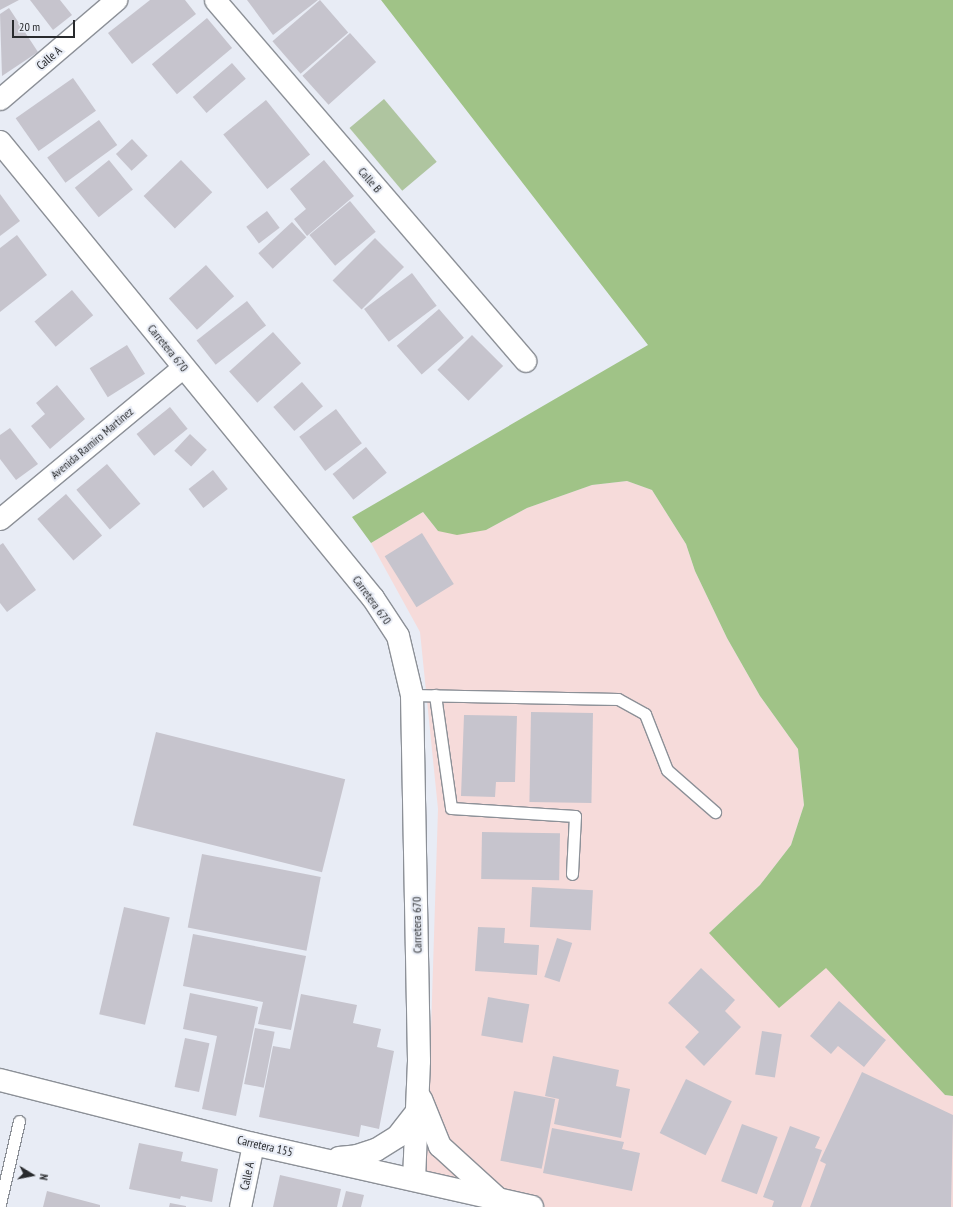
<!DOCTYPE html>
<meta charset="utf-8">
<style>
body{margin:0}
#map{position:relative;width:953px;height:1207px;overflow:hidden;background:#e8ecf5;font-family:"PT Sans Narrow",sans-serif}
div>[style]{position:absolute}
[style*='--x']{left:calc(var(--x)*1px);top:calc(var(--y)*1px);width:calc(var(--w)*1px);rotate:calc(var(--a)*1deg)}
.commercial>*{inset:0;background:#f6dbda}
.green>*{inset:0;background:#afc5a0;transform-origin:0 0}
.forest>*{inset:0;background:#a0c387}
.building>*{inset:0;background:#c6c4cd;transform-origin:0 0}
.roads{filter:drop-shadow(1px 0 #8c9097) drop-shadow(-1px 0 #8c9097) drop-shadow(0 1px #8c9097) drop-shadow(0 -1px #8c9097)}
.service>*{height:11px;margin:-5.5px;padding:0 5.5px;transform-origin:5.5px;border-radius:5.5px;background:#fff}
.minor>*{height:21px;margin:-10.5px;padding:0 10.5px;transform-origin:10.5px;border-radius:10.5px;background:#fff}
.tertiary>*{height:22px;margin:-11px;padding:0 11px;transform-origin:11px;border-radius:11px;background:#fff}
span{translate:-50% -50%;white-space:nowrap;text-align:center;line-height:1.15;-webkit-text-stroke:4px #e8ecf5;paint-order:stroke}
.street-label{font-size:12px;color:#282a2d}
.north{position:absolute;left:12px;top:1155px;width:40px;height:40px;-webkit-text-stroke:3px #e8ecf5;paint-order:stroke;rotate:100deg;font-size:11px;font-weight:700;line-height:16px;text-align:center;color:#282a2d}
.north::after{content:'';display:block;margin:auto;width:14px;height:18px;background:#282a2d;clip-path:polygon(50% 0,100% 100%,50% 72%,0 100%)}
.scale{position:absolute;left:12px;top:20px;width:63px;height:18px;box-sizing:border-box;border:2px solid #282a2d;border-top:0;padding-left:5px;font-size:12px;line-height:14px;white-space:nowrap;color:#282a2d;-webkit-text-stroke:3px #e8ecf5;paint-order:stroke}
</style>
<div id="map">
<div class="commercial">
<i style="clip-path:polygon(627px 481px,652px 490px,686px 544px,695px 571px,727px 638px,760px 696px,798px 749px,804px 805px,791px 845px,760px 885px,709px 933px,826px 967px,945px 1095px,953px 1096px,953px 1207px,499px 1207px,426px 1189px,438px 809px,420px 632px,371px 543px,423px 512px,438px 531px,486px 530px,527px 508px,592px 485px)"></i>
</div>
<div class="green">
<i style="left:384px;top:99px;width:82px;height:45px;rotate:50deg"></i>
</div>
<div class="forest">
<i style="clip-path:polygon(381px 0,953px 0,953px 1096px,945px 1095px,826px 968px,779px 1008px,709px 933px,760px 885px,791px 845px,804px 805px,798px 749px,760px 696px,727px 638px,695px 571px,686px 544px,652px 490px,627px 481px,592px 485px,527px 508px,486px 530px,457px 535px,438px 531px,423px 512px,371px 543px,352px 517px,648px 345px)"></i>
</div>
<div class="building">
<i style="clip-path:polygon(0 0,19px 0,0 10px)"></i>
<i style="clip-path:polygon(30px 0,60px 0,72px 15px,53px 30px)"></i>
<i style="clip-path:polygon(150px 0,185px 0,196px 14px,132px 64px,108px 33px)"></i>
<i style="clip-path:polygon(247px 0,318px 0,273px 35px)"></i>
<i style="left:320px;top:0;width:43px;height:63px;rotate:49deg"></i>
<i style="clip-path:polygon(9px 8px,38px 52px,2px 76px,0 14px)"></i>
<i style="left:207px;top:18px;width:39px;height:72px;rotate:50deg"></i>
<i style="left:350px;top:33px;width:39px;height:64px;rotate:48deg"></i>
<i style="left:232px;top:63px;width:21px;height:52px;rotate:49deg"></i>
<i style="left:73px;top:78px;width:40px;height:70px;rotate:55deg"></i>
<i style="left:266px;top:100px;width:70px;height:55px;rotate:51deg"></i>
<i style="left:99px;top:120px;width:31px;height:64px;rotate:54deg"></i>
<i style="left:132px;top:139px;width:23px;height:22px;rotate:47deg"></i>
<i style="left:109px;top:160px;width:38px;height:44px;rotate:51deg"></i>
<i style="left:181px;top:160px;width:45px;height:52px;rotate:46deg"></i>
<i style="clip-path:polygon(324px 160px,354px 196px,307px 236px,294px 219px,306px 209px,290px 189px)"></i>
<i style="clip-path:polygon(0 194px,20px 221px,0 236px)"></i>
<i style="left:350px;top:201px;width:40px;height:53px;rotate:50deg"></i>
<i style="left:267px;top:211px;width:21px;height:26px;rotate:53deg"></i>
<i style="left:292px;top:222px;width:21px;height:46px;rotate:47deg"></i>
<i style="clip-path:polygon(17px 235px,47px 275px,0 312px,0 248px)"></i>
<i style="left:375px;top:238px;width:41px;height:60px;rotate:45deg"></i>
<i style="left:206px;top:265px;width:42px;height:50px;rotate:48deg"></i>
<i style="left:412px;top:273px;width:41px;height:60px;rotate:53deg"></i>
<i style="left:72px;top:290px;width:33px;height:49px;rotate:50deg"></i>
<i style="left:247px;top:301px;width:31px;height:64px;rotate:52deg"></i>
<i style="left:439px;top:309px;width:38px;height:56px;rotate:49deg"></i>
<i style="left:273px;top:332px;width:42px;height:59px;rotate:48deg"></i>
<i style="left:472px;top:335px;width:44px;height:49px;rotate:45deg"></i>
<i style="left:127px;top:345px;width:34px;height:44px;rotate:58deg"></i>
<i style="left:302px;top:382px;width:32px;height:38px;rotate:49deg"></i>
<i style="clip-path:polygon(57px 385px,85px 419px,50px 449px,31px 426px,45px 414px,36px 403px)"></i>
<i style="left:170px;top:407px;width:28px;height:43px;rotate:51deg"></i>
<i style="left:336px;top:409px;width:43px;height:46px;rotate:53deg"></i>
<i style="clip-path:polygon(10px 428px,38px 464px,16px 480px,0 459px,0 435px)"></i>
<i style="left:190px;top:434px;width:23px;height:23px;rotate:43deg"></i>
<i style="left:366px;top:447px;width:33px;height:43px;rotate:51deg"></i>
<i style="left:107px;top:464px;width:52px;height:40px;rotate:50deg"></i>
<i style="left:213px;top:470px;width:24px;height:31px;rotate:52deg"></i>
<i style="left:66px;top:494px;width:55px;height:38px;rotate:49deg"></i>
<i style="left:422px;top:533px;width:60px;height:44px;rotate:58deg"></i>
<i style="clip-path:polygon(3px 543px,36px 590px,7px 612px,0 603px,0 545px)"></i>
<i style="left:531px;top:712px;width:62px;height:90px;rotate:1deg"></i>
<i style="clip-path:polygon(464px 715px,517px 716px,515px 782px,496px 782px,495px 797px,461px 796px)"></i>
<i style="left:156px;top:732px;width:195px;height:96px;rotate:14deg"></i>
<i style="left:482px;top:832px;width:78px;height:47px;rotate:1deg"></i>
<i style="left:202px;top:854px;width:121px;height:75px;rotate:11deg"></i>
<i style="left:532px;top:887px;width:61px;height:40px;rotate:3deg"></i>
<i style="left:124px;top:907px;width:47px;height:110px;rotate:13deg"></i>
<i style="clip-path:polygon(478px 927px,505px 928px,504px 943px,539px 945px,537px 975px,475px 971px)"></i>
<i style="clip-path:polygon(193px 934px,306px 956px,291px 1030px,258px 1024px,263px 1002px,183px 986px)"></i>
<i style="left:557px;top:938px;width:16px;height:41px;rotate:18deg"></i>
<i style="clip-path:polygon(701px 968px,735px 1000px,725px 1011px,741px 1027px,704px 1066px,685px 1047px,699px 1032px,668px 1003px)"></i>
<i style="clip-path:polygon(190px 993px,258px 1007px,236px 1116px,202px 1109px,217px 1036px,183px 1029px)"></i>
<i style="clip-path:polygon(301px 994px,357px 1005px,353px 1023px,381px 1029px,377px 1047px,394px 1051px,379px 1129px,361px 1125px,359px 1137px,259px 1117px,273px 1046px,290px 1049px)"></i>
<i style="left:488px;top:997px;width:42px;height:39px;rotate:10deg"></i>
<i style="clip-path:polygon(839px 1001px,886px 1040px,864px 1067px,838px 1046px,831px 1054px,810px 1036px)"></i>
<i style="left:255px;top:1028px;width:20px;height:57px;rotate:11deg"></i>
<i style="left:762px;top:1031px;width:20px;height:44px;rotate:9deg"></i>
<i style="left:185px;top:1038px;width:25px;height:50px;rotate:12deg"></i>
<i style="clip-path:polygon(553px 1056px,619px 1070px,616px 1086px,630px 1089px,621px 1138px,554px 1124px,559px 1099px,545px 1096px)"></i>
<i style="clip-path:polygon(862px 1072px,953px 1115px,951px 1207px,810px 1207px,826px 1164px,820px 1161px)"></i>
<i style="left:686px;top:1079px;width:51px;height:60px;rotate:26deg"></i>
<i style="left:514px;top:1091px;width:42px;height:71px;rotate:11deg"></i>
<i style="left:742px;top:1124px;width:38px;height:61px;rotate:20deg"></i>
<i style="clip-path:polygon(790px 1126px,820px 1137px,815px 1148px,822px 1150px,801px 1207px,772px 1207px,774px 1201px,763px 1197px)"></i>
<i style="clip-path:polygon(552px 1128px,624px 1142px,622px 1149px,640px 1153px,632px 1191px,543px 1173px)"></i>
<i style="clip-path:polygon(139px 1143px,183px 1152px,181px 1161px,218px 1169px,212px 1202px,181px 1196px,180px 1199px,129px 1189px)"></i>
<i style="clip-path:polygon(280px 1175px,341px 1189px,337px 1207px,273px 1207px)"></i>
<i style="clip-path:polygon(47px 1191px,100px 1205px,100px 1207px,43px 1207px)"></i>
<i style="clip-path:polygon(346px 1191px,364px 1195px,361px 1207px,342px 1207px)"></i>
<i style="clip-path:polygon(170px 1203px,186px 1206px,186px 1207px,169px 1207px)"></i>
</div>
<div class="roads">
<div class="service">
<i style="--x:412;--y:695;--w:206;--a:1.1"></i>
<i style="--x:618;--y:699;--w:31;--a:29"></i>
<i style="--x:645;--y:714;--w:60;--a:68.6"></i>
<i style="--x:667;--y:770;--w:64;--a:41.2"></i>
<i style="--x:435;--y:695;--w:114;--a:81.9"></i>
<i style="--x:451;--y:808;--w:124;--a:3.7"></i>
<i style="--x:575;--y:816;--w:58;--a:93"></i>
<i style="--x:0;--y:1204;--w:85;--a:-77.1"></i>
</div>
<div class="minor">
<i style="--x:215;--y:0;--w:476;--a:49.3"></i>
<i style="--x:0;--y:99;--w:153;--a:-40.5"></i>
<i style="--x:0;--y:519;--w:238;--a:-39.7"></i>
<i style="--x:240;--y:1207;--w:64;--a:-78.3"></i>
</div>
<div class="tertiary">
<i style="--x:0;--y:142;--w:589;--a:50.72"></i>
<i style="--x:373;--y:598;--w:45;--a:56.7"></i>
<i style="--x:398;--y:636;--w:61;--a:76.7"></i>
<i style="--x:412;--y:695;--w:366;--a:88.9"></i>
<i style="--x:419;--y:1061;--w:118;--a:92.4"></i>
<i style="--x:0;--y:1080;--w:261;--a:14.2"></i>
<i style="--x:253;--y:1144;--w:286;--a:12.7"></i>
<i style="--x:421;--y:1099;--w:51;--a:68"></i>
<i style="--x:440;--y:1146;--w:77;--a:42.4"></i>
<i style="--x:339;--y:1158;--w:18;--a:-6"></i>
<i style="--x:357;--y:1156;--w:20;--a:-18"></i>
<i style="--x:376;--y:1150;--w:26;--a:-32"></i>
<i style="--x:398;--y:1136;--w:31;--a:-52"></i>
</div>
</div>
<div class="street-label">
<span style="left:49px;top:58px;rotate:-41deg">Calle A</span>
<span style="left:370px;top:180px;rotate:49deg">Calle B</span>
<span style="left:168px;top:348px;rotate:51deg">Carretera 670</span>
<span style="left:92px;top:443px;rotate:-40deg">Avenida Ramiro Martínez</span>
<span style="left:372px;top:600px;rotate:54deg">Carretera 670</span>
<span style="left:417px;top:925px;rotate:-91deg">Carretera 670</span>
<span style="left:265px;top:1146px;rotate:13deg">Carretera 155</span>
<span style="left:247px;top:1176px;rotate:-78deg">Calle A</span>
</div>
<div class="north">N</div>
<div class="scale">20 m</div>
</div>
